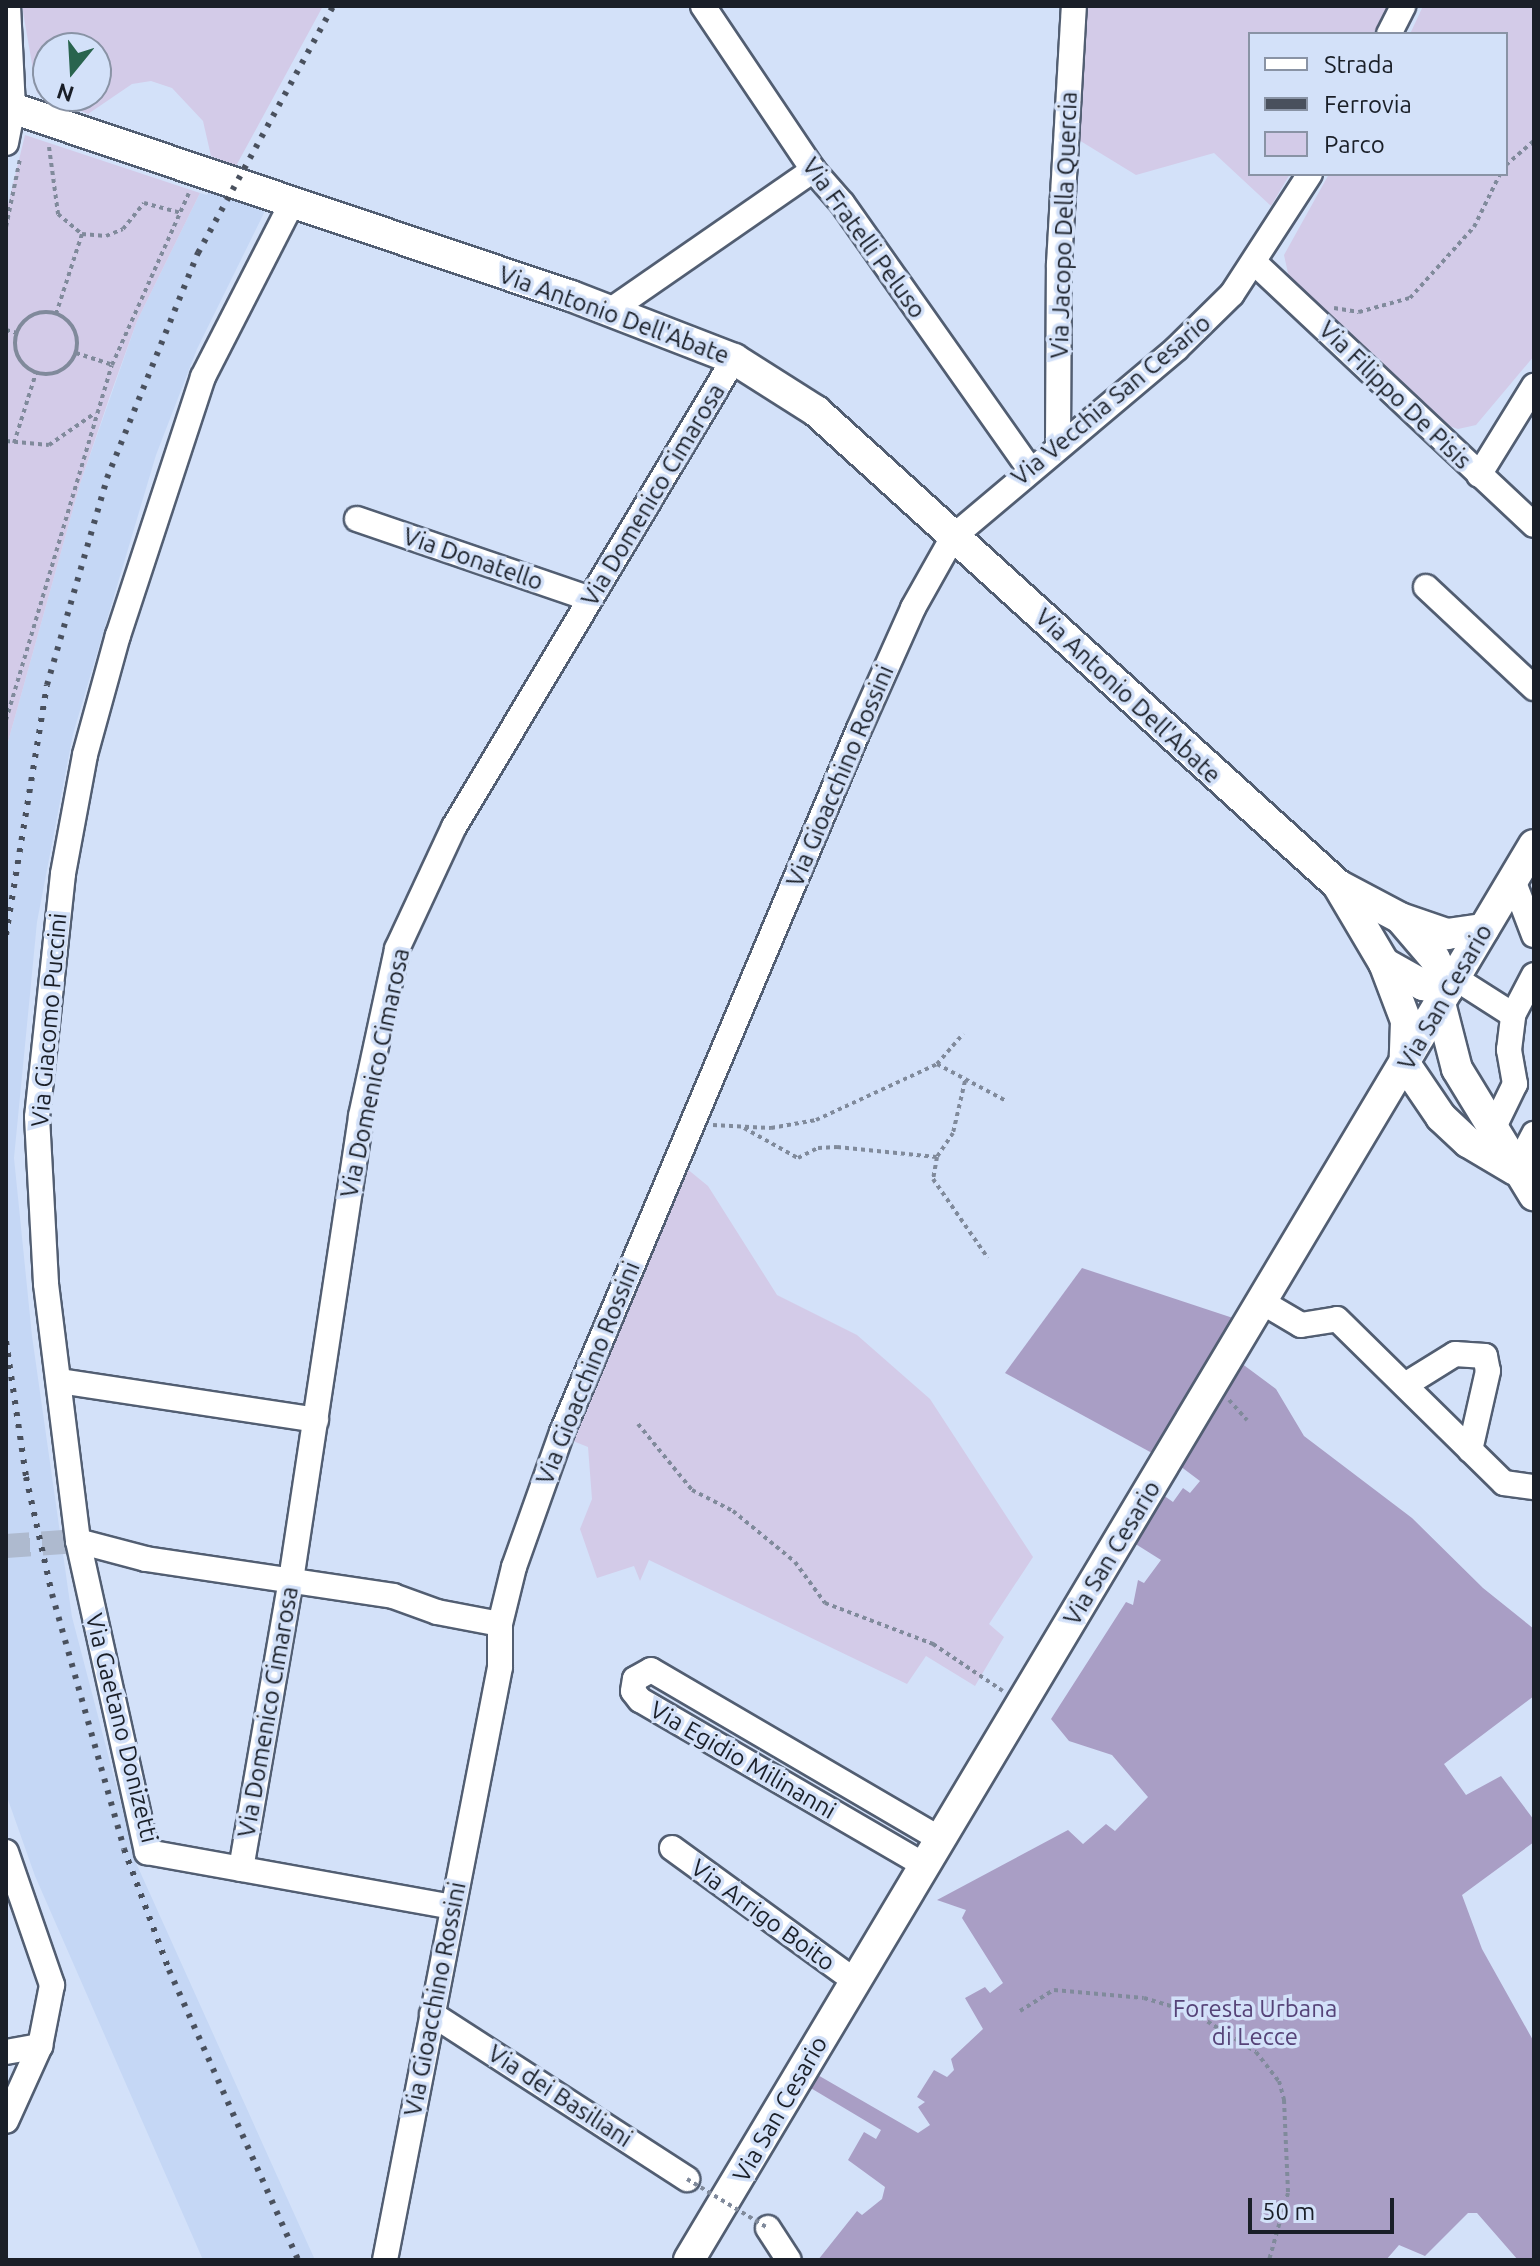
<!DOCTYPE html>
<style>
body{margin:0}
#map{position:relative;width:1540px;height:2266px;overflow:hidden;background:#d3e1f9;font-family:Ubuntu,sans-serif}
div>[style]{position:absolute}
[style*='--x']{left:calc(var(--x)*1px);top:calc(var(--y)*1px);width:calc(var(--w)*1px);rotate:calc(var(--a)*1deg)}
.built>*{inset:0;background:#c5d7f5}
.green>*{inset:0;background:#d3cbe8}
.forest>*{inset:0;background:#a99ec5}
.minor-tunnel>*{height:24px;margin-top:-12px;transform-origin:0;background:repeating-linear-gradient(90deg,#aebacf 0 24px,transparent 0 36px)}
.path>*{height:4px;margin-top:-2px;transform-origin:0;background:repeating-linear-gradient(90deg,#808a9b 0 4px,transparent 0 8px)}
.path>.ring{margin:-2px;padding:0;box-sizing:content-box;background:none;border:4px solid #808a9b;border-radius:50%}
.roads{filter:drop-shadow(2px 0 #525e72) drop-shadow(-2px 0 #525e72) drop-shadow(0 2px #525e72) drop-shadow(0 -2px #525e72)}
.minor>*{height:24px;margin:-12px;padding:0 12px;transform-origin:12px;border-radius:12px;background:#fff}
.major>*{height:30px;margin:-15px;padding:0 15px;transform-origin:15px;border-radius:15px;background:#fff}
.rail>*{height:6px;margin-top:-3px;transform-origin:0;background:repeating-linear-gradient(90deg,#49505d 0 4px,transparent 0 12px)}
.path-bridge>*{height:4px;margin-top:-2px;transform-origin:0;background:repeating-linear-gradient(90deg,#808a9b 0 4px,transparent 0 8px)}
span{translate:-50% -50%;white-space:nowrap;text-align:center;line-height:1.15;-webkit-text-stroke:7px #d3e1f9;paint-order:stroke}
.street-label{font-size:24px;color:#1a1f28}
.park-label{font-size:24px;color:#564378}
.frame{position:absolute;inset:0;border:8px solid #1a1f28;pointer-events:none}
.legend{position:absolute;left:1248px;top:32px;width:260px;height:144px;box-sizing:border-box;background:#d3e1f9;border:2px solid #8993a5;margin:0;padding:10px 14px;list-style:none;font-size:24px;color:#1a1f28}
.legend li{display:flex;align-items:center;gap:16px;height:40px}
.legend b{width:40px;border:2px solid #8993a5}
.north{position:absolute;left:32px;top:32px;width:80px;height:80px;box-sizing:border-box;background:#d3e1f9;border:2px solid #8993a5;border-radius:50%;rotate:198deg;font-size:22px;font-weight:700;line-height:32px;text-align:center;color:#1a1f28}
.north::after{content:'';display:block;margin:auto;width:28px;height:36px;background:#29644e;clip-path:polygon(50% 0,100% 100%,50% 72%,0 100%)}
.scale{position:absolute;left:1248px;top:2198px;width:146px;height:36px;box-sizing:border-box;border:4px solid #1a1f28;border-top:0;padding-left:10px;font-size:24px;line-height:28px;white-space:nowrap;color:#1a1f28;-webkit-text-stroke:6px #d3e1f9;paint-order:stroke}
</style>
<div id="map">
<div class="built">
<i style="clip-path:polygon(211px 188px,266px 209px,197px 349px,156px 455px,73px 734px,37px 922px,14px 1158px,32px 1336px,72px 1617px,137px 1865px,315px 2260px,203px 2260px,35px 1876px,6px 1794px,6px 749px,80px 484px,137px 321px,200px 193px,207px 195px)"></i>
</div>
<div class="green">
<i style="clip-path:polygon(evenodd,22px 6px,323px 6px,236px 166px,211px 156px,203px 121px,172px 88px,151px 81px,132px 84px,88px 114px,37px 93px,22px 6px,48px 48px,96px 48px,96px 96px,48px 96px,48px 48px)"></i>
<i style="clip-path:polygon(1083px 6px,1388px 6px,1373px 34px,1250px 34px,1250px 174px,1290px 174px,1271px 206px,1214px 153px,1136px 175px,1069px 134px)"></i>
<i style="clip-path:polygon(1423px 6px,1534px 6px,1534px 356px,1476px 425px,1458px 429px,1440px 423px,1309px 302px,1289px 278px,1284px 255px,1329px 174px,1506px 174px,1506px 34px,1410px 34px)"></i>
<i style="clip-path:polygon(25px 135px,200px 193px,137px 321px,111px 393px,80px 484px,6px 749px,6px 213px)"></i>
<i style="clip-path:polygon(686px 1168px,708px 1186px,777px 1295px,857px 1335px,930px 1399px,1033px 1557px,989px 1624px,1004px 1637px,975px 1686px,926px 1656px,907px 1684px,649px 1560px,640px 1581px,634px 1566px,597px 1578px,580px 1529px,592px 1499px,588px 1447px,568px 1439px)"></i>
</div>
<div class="forest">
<i style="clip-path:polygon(1082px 1268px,1236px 1319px,1152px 1453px,1005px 1373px)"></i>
<i style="clip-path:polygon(1241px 1363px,1276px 1389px,1304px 1436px,1412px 1518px,1483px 1588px,1534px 1629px,1534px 1696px,1444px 1764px,1466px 1795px,1501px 1776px,1534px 1820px,1534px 1842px,1462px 1895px,1482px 1949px,1534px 2042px,1534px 2260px,1518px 2260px,1477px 2213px,1468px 2213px,1425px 2256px,1399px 2245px,1386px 2260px,818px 2260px,857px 2211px,862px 2215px,882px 2199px,885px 2187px,848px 2160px,864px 2132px,876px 2139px,881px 2130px,809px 2087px,816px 2074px,918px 2133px,930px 2125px,918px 2107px,925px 2102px,917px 2097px,934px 2070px,947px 2077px,954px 2070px,951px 2059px,983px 2029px,965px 1998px,985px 1987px,990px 1993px,1003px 1983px,962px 1918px,966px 1910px,937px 1900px,1068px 1830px,1083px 1844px,1106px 1824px,1115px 1831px,1148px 1797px,1112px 1755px,1069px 1741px,1051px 1719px,1126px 1602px,1133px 1605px,1138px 1580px,1144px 1583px,1161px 1560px,1134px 1543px,1163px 1495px,1173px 1502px,1183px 1488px,1190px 1493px,1200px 1481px,1180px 1466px)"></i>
</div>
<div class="minor-tunnel">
<i style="--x:6;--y:1546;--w:72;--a:-4"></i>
</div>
<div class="path">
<i style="--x:49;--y:147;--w:68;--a:82.3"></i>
<i style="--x:58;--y:214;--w:31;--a:40"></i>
<i style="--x:82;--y:234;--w:24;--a:5"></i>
<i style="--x:106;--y:236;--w:18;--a:-22"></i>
<i style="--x:123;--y:229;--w:33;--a:-51"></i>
<i style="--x:144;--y:203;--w:38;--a:15"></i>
<i style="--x:1506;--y:165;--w:37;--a:-41"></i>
<i style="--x:6;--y:227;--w:69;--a:-78.4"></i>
<i style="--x:1334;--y:308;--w:25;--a:9"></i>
<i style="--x:1359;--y:312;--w:53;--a:-15.4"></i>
<i style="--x:1410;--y:298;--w:96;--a:-48"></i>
<i style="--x:1474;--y:227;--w:59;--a:-63.9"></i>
<i class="ring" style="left:15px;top:312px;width:58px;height:58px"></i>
<i style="--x:56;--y:314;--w:84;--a:-72"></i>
<i style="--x:6;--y:330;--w:11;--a:15"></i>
<i style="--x:76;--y:353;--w:38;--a:18"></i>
<i style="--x:6;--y:441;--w:43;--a:5.3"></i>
<i style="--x:49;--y:445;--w:56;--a:-34.8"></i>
<i style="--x:14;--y:443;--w:73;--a:-72.6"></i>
<i style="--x:6;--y:720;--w:370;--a:-73.4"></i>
<i style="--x:112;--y:365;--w:188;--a:-65.9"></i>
<i style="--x:937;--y:1064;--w:78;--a:28.2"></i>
<i style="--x:965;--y:1081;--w:53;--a:103"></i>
<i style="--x:953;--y:1133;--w:29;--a:124"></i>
<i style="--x:937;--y:1157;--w:22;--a:100"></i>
<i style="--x:933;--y:1179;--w:96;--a:55.2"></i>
<i style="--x:713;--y:1125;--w:58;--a:3"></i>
<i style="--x:771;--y:1128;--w:46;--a:-10.1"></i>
<i style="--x:816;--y:1120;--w:133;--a:-24.8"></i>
<i style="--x:937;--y:1064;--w:40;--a:-49"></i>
<i style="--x:744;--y:1128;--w:62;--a:29.1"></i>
<i style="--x:798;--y:1158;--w:22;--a:-27"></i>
<i style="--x:818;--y:1148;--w:19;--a:-3"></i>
<i style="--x:837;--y:1147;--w:100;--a:5.7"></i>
<i style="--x:1229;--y:1400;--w:27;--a:48"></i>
<i style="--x:638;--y:1424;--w:85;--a:50.7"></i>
<i style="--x:692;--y:1490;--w:46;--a:27.1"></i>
<i style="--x:733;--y:1511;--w:80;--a:39.4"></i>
<i style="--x:795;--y:1562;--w:51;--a:53.8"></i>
<i style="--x:825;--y:1603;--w:116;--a:20.8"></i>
<i style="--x:933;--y:1644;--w:84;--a:33.9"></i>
<i style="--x:1020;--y:2011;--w:40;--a:-32"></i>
<i style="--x:1054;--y:1990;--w:90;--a:5.1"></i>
<i style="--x:1144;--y:1998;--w:52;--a:16.7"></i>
<i style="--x:1194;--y:2013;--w:73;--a:32.2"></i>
<i style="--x:1256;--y:2052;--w:37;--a:52"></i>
<i style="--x:1279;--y:2081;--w:20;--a:75"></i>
<i style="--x:1284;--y:2100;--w:93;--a:87.5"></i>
<i style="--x:1288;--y:2193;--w:70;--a:105.8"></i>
</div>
<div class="roads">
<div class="minor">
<i style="--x:703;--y:6;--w:197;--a:56.1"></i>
<i style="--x:813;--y:170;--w:44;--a:48.7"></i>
<i style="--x:842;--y:203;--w:324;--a:54.8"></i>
<i style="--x:1389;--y:34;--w:31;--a:-63"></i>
<i style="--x:6;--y:143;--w:36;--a:-79"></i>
<i style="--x:13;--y:108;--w:102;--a:-92.8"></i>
<i style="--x:292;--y:203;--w:195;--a:117.1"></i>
<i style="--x:203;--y:377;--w:272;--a:108.2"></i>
<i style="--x:118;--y:635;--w:124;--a:105.4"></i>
<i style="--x:85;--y:755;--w:121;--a:100.5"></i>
<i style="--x:63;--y:874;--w:244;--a:96.1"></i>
<i style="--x:37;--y:1117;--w:167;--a:86.9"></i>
<i style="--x:46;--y:1284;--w:259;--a:82.9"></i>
<i style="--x:78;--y:1541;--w:319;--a:77.5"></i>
<i style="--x:147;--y:1852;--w:310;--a:10.2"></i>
<i style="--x:1256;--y:264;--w:381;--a:43.2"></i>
<i style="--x:611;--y:310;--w:246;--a:-34.7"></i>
<i style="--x:1058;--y:445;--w:181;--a:-89.7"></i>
<i style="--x:1059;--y:264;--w:258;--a:-86.7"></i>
<i style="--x:1479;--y:475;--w:105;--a:-58.3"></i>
<i style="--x:357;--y:519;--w:246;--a:18.9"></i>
<i style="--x:1426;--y:587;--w:148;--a:43.1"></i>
<i style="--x:1513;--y:880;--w:59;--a:69.1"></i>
<i style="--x:1455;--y:978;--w:69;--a:32.5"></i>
<i style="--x:1513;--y:1015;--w:45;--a:-62.3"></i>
<i style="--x:1494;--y:1127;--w:48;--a:-64"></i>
<i style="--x:1515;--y:1084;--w:35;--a:-100"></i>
<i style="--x:1509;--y:1050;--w:35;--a:-83"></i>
<i style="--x:1515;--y:1170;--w:41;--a:-62.2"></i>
<i style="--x:1262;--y:1302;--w:45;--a:30.5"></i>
<i style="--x:1301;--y:1325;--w:36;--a:-9"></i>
<i style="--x:1337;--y:1319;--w:234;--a:44.5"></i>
<i style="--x:1504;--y:1483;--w:30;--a:8"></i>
<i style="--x:59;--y:1381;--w:260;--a:8.6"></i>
<i style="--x:1405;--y:1385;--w:59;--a:-31.8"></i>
<i style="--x:1455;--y:1354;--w:30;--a:4"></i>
<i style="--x:1485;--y:1356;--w:15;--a:79"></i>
<i style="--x:1488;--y:1371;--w:81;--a:102.8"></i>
<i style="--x:78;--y:1541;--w:70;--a:14.8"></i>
<i style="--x:146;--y:1559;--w:250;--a:8.5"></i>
<i style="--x:393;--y:1596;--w:47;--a:20"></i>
<i style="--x:437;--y:1612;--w:64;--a:10.8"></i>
<i style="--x:672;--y:1848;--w:226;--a:36"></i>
<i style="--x:6;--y:1852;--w:141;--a:70.9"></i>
<i style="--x:52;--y:1985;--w:62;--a:101.1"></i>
<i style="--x:40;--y:2046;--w:82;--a:114.4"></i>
<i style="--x:924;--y:1865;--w:328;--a:-149.8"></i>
<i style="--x:640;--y:1700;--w:11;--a:-128"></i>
<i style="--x:633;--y:1691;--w:12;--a:-81"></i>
<i style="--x:635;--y:1679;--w:18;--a:-29"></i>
<i style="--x:651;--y:1670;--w:335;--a:30.3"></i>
<i style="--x:241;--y:1869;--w:293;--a:-80.2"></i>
<i style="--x:291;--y:1580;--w:469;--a:-81.4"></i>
<i style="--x:361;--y:1116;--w:171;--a:-77.8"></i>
<i style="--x:397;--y:949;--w:135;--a:-65"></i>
<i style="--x:454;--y:827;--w:545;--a:-59.11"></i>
<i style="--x:432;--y:2014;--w:304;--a:32.9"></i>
<i style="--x:6;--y:2052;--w:35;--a:-10"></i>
<i style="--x:768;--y:2228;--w:38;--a:57"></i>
<i style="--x:385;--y:2260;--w:604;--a:-79.02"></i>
<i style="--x:500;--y:1667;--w:43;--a:-90"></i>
<i style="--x:500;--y:1624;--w:59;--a:-76.2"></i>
<i style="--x:514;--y:1567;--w:143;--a:-70.4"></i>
<i style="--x:562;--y:1432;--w:763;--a:-67.1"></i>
<i style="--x:859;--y:729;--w:133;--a:-65.9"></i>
<i style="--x:913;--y:608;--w:81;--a:-60.6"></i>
<i style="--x:953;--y:537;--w:292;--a:-40.1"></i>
<i style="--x:1176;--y:349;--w:78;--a:-44.5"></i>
<i style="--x:1232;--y:294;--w:143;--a:-57"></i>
</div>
<div class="major">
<i style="--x:6;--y:106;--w:596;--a:18.59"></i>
<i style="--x:571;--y:296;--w:175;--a:21.1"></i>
<i style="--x:734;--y:359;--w:97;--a:32.4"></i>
<i style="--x:816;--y:411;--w:705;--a:42.24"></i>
<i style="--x:1338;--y:885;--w:70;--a:28"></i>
<i style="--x:1400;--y:918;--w:50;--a:18.8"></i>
<i style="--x:1447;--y:934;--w:37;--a:-8"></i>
<i style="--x:1339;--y:887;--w:88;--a:59.4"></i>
<i style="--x:1384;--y:963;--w:62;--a:69.2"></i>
<i style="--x:1406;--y:1021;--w:38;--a:92"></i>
<i style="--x:1401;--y:919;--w:52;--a:49.6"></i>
<i style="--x:1435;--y:959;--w:33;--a:67"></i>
<i style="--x:1384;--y:963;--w:45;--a:29.4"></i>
<i style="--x:1423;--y:985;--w:25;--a:9"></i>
<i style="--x:1440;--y:1003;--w:68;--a:75.6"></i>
<i style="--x:1457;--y:1069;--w:148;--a:58.6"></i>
<i style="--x:1405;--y:1064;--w:64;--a:55.8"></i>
<i style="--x:1441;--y:1117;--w:37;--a:43"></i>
<i style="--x:1468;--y:1142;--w:55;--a:30.8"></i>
<i style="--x:689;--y:2260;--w:1648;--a:-59.16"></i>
</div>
</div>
<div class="rail">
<i style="--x:6;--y:935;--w:253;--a:-80.7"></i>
<i style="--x:47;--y:685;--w:216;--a:-73.8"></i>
<i style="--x:107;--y:478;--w:243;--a:-68"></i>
<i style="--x:198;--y:253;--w:281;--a:-61.3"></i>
<i style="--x:6;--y:1341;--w:137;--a:81.6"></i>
<i style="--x:26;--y:1477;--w:120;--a:77.5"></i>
<i style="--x:52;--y:1594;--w:265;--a:74.2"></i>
<i style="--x:124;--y:1849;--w:129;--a:69.6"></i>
<i style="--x:169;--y:1970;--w:317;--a:66"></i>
</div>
<div class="path-bridge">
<i style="--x:687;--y:2179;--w:95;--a:31.2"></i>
</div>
<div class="street-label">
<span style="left:1064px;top:225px;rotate:-88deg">Via Jacopo Della Quercia</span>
<span style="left:864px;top:238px;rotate:54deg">Via Fratelli Peluso</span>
<span style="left:614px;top:315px;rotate:20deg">Via Antonio Dell'Abate</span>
<span style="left:1395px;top:395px;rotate:44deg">Via Filippo De Pisis</span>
<span style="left:1111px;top:400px;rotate:-40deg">Via Vecchia San Cesario</span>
<span style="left:653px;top:495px;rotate:-59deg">Via Domenico Cimarosa</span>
<span style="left:473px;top:559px;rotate:19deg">Via Donatello</span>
<span style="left:1128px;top:696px;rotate:43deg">Via Antonio Dell'Abate</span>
<span style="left:840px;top:776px;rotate:-67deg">Via Gioacchino Rossini</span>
<span style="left:1445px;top:997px;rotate:-60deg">Via San Cesario</span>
<span style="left:49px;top:1020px;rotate:-85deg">Via Giacomo Puccini</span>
<span style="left:375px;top:1073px;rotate:-78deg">Via Domenico Cimarosa</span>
<span style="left:588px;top:1373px;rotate:-68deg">Via Gioacchino Rossini</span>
<span style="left:1112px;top:1553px;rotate:-59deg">Via San Cesario</span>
<span style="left:268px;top:1712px;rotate:-80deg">Via Domenico Cimarosa</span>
<span style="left:122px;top:1728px;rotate:76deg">Via Gaetano Donizetti</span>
<span style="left:743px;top:1760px;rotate:30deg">Via Egidio Milinanni</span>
<span style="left:763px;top:1915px;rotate:36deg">Via Arrigo Boito</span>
<span style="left:435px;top:1999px;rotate:-79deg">Via Gioacchino Rossini</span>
<span style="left:560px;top:2096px;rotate:33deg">Via dei Basiliani</span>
<span style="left:780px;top:2109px;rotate:-60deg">Via San Cesario</span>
</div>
<div class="park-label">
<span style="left:1255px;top:2023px">Foresta Urbana<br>di Lecce</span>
</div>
<div class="frame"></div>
<ul class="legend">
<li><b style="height:10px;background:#fff"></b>Strada</li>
<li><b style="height:10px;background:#49505d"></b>Ferrovia</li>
<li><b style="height:22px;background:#d3cbe8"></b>Parco</li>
</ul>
<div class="north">N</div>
<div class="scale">50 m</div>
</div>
